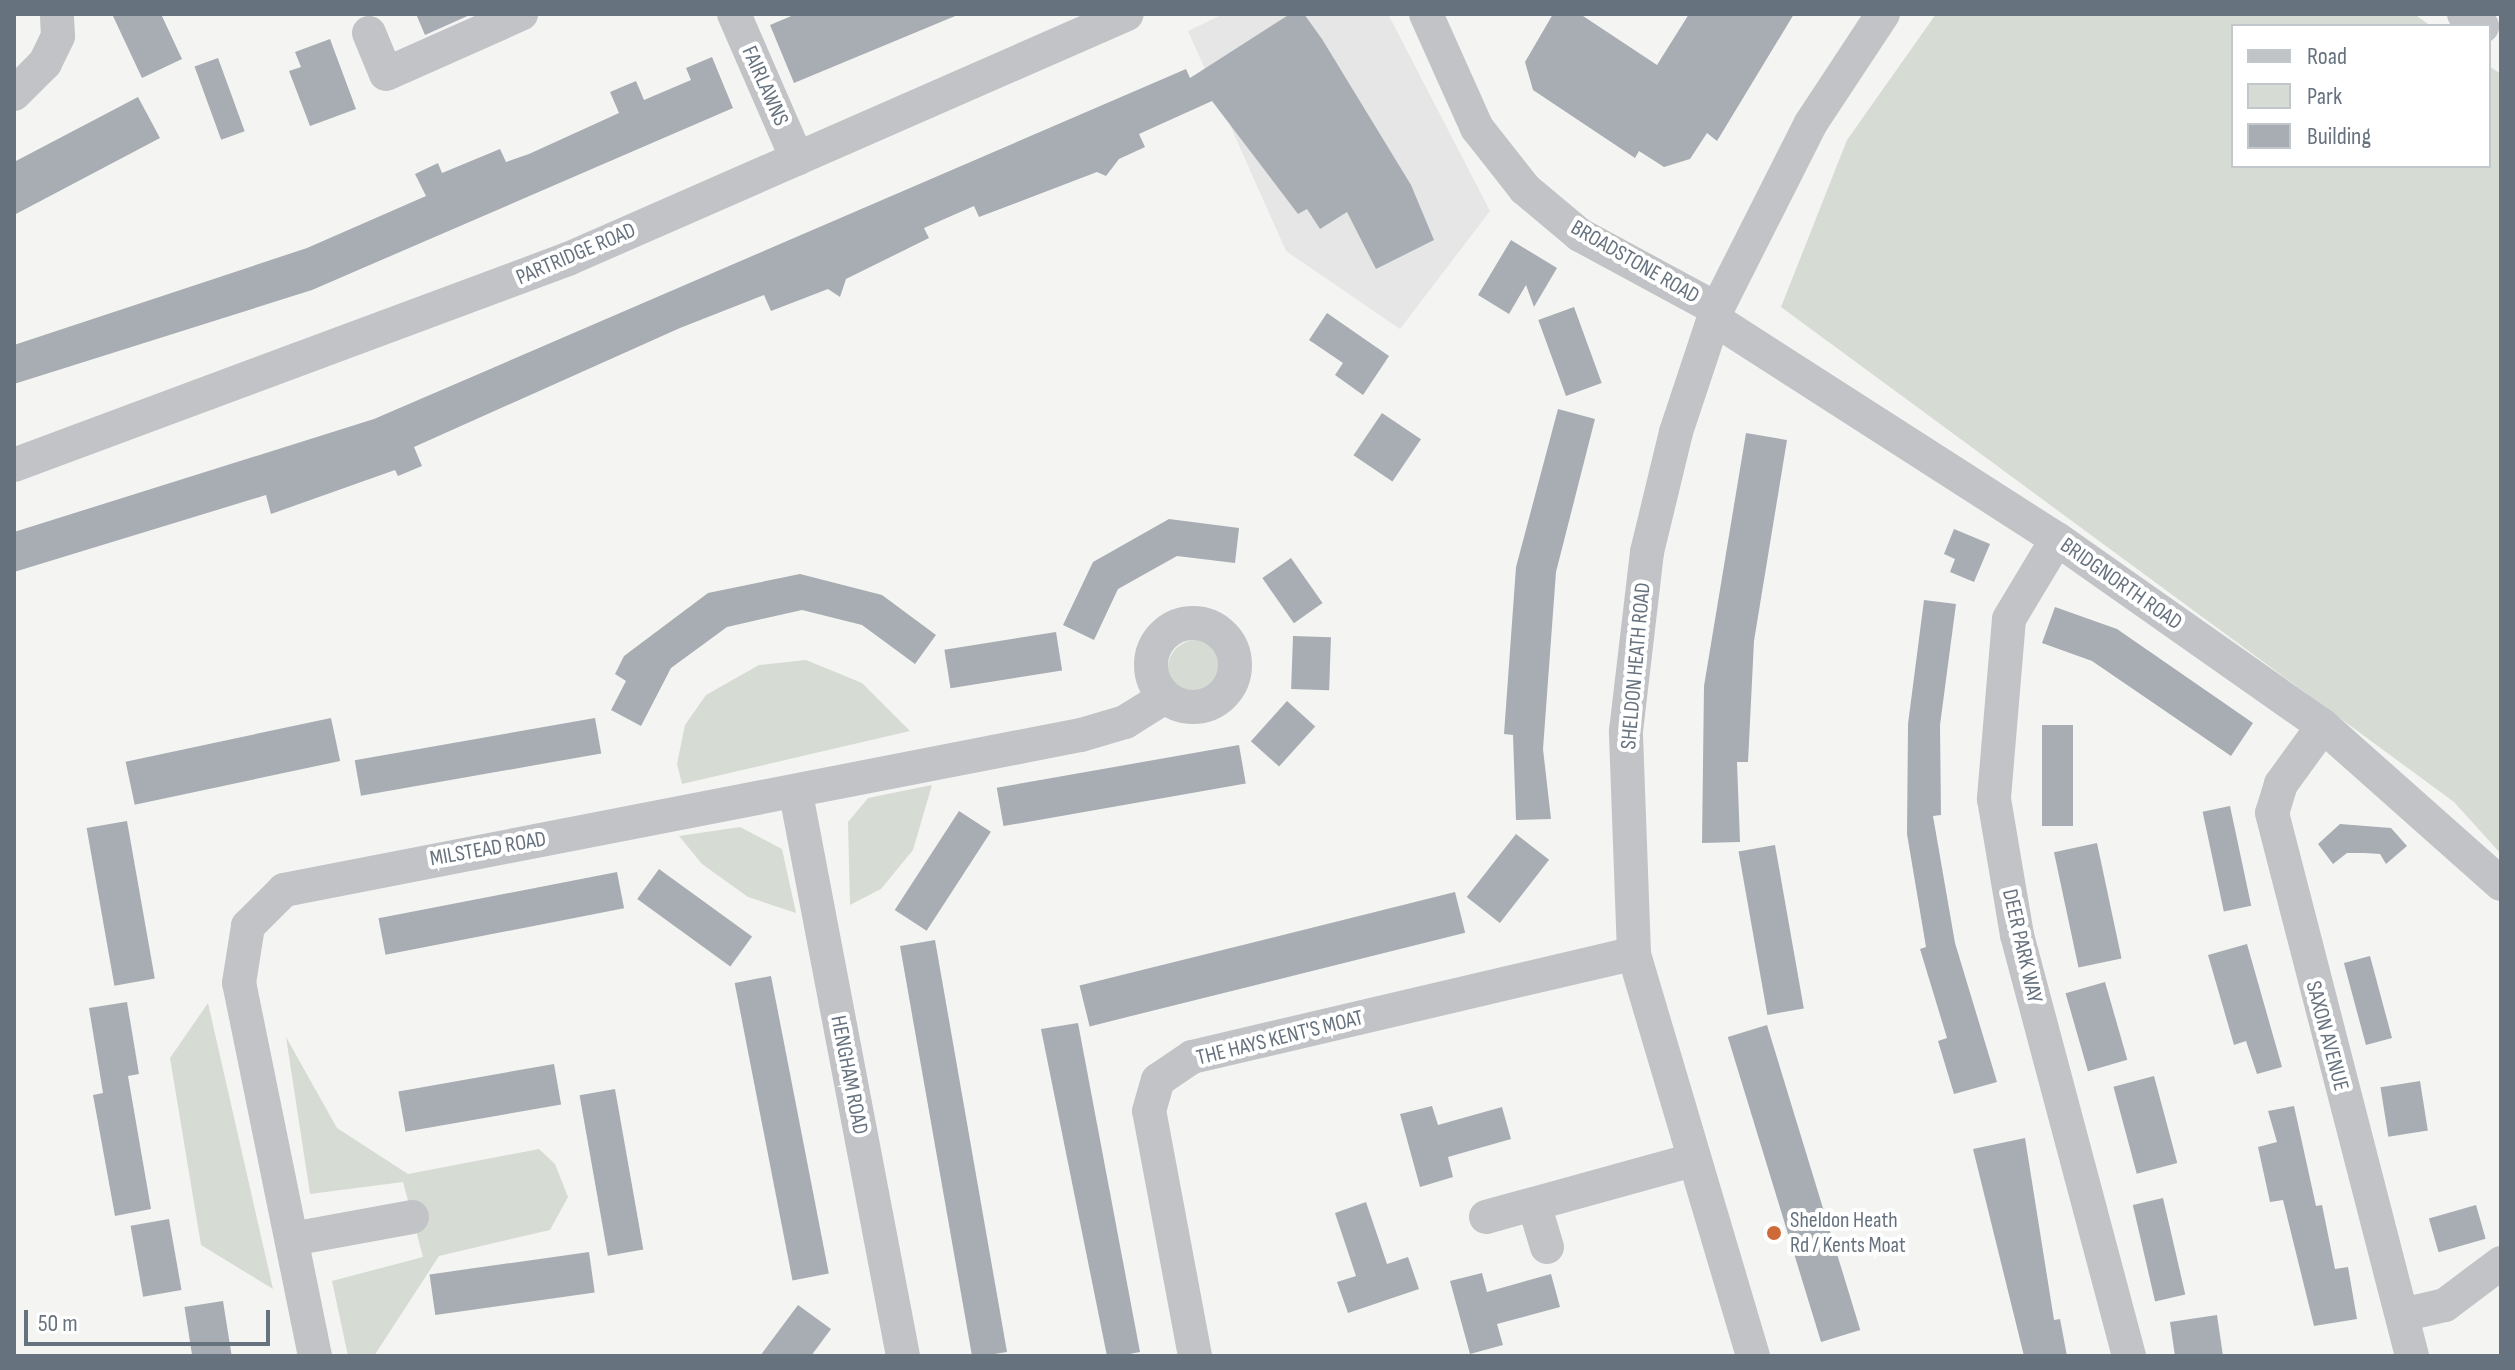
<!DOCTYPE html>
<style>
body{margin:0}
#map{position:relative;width:2515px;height:1370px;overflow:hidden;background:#f4f5f2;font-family:"Sofia Sans Condensed",sans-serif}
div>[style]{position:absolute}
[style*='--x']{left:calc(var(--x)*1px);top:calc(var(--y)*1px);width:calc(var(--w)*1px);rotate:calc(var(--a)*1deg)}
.built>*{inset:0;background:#e5e6e5}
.green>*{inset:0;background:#d6dbd3}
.round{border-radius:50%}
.building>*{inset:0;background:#a7adb3;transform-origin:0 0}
.minor>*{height:34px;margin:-17px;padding:0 17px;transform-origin:17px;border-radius:17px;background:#c1c3c6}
.minor>.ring{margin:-17px;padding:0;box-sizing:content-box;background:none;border:34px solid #c1c3c6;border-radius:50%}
.dots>*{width:22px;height:22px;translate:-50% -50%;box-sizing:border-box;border:4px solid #fff;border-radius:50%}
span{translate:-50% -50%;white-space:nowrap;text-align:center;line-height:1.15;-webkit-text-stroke:8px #fff;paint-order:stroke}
.street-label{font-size:22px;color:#67727f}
.poi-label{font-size:22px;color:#67727f}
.left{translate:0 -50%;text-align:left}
.frame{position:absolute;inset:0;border:16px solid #67727f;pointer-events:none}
.legend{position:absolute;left:2231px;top:24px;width:260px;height:144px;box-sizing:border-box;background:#fff;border:2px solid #c2c7cc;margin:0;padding:10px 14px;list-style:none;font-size:24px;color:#67727f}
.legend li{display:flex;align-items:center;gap:16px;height:40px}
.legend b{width:40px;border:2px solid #c2c7cc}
.scale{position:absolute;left:24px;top:1310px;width:246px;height:36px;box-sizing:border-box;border:4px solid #67727f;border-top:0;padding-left:10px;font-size:24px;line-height:28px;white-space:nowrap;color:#67727f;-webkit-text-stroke:6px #fff;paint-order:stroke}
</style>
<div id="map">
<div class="built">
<i style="clip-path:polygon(1223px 14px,1388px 14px,1490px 211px,1400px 329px,1286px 251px,1188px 31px)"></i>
</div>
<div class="green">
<i style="clip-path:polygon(1936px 14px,2414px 14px,2431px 26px,2233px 26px,2233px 166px,2489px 166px,2489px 66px,2501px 74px,2501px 854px,2454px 802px,1781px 307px,1847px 140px)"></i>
<i class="round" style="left:1168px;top:640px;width:56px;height:56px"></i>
<i style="clip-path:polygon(806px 660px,862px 683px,910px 731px,682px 784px,677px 764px,685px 725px,706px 695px,759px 665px)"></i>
<i style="clip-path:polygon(932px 785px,913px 850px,881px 889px,850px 905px,848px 822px,868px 798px)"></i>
<i style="clip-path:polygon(740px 827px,782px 849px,796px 913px,748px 897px,702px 864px,679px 836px)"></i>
<i style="clip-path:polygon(208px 1003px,273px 1289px,201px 1245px,170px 1058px)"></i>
<i style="clip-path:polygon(286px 1037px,337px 1128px,408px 1174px,539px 1149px,555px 1164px,568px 1197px,550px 1230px,439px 1256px,374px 1356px,348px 1356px,332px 1281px,423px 1257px,403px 1182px,310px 1194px)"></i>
</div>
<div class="building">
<i style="clip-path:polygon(112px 14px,161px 14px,182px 59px,142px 78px)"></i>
<i style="clip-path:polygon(416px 14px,472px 14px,425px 35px)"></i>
<i style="clip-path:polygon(796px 14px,960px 14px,794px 83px,770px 25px)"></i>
<i style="clip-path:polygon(1290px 14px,1304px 14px,1322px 39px,1411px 185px,1434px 240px,1376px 269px,1347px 212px,1320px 229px,1307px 209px,1298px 214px,1212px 101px,1139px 134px,1145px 147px,1119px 159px,1106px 176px,1097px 172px,979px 217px,974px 206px,924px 228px,929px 238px,846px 279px,840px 297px,828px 289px,771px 311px,764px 295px,680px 328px,414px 447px,422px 466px,398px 476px,395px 470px,271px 514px,266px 495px,14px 572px,14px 532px,374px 419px,1186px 69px,1190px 78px)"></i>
<i style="clip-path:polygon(1553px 14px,1580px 14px,1657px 65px,1689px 14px,1794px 14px,1717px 141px,1707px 133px,1690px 159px,1664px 167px,1639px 151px,1635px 158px,1533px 90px,1525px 62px)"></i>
<i style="clip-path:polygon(330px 39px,356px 109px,310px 126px,289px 71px,301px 67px,295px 52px)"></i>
<i style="clip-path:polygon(712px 57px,733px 108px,312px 290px,14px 384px,14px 345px,307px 248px,426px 196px,415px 174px,438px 163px,442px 173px,500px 149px,506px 162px,529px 154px,619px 113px,610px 92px,636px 81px,644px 100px,691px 80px,686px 68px)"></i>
<i style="left:218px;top:58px;width:78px;height:25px;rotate:70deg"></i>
<i style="clip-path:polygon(138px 97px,160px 138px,14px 215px,14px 162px)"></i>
<i style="clip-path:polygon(1511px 240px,1557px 268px,1534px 307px,1526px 285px,1509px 314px,1478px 295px)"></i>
<i style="left:1574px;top:307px;width:81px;height:38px;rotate:70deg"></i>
<i style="clip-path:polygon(1327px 313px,1389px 356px,1363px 395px,1335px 375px,1343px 363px,1309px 340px)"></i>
<i style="clip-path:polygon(1558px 409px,1595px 419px,1556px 572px,1543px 749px,1551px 819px,1516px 820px,1513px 735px,1504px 734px,1516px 567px)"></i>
<i style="left:1382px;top:413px;width:47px;height:51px;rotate:34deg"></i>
<i style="clip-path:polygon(1746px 433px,1787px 440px,1754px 641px,1748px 762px,1737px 762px,1740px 842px,1702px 843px,1704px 686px)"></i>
<i style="clip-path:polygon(1169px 519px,1239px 528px,1235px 563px,1177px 556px,1118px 589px,1094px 640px,1063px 625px,1093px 562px)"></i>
<i style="clip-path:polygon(1954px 529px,1990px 544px,1974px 582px,1950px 572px,1955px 559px,1944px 554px)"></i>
<i style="left:1291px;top:558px;width:55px;height:35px;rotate:55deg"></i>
<i style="clip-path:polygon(800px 574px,882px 595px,936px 635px,915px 664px,862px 625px,802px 610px,727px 627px,671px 668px,641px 726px,611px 710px,626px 681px,615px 674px,624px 656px,708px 593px)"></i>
<i style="clip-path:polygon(1924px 600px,1956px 604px,1940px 725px,1941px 815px,1933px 816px,1955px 943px,1997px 1082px,1954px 1094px,1938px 1041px,1947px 1038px,1920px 949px,1926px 947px,1907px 834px,1908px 724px)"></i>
<i style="clip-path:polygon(2055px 607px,2117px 629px,2253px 723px,2231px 756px,2092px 661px,2042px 643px)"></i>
<i style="left:1056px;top:632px;width:39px;height:113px;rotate:81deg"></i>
<i style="left:1293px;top:636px;width:38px;height:53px;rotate:2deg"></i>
<i style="left:1287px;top:701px;width:38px;height:54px;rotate:42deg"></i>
<i style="left:331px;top:718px;width:44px;height:210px;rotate:78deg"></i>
<i style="left:595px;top:718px;width:36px;height:244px;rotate:80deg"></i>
<i style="left:2042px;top:725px;width:31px;height:101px"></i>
<i style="left:1239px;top:745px;width:39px;height:246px;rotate:80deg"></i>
<i style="left:2230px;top:806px;width:102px;height:28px;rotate:78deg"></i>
<i style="left:959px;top:811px;width:38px;height:118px;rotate:33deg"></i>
<i style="left:127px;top:821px;width:160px;height:41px;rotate:80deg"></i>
<i style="clip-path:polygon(2340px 824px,2391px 828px,2407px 846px,2386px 864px,2380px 854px,2364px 853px,2347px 853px,2333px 864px,2318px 844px)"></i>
<i style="left:1516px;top:834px;width:42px;height:80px;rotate:38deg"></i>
<i style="left:2097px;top:843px;width:118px;height:44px;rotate:78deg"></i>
<i style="left:1775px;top:845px;width:166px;height:37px;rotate:80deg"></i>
<i style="left:659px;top:869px;width:115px;height:37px;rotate:36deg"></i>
<i style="left:617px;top:872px;width:37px;height:243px;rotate:79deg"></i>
<i style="left:1455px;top:892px;width:42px;height:387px;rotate:76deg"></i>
<i style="clip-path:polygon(935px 940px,1007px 1352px,982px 1356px,972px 1356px,900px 946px)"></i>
<i style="clip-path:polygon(2247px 944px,2282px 1067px,2257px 1074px,2246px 1041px,2234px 1045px,2208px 955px)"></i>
<i style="left:2370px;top:956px;width:85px;height:27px;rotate:75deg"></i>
<i style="left:771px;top:976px;width:303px;height:37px;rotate:79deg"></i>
<i style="left:2105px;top:982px;width:81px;height:41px;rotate:74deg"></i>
<i style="clip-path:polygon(127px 1002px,139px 1074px,128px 1076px,151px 1209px,115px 1216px,93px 1095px,103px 1093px,89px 1008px)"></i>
<i style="clip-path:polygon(1078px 1023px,1140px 1352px,1119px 1356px,1107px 1356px,1041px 1029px)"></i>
<i style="left:1767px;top:1025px;width:319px;height:41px;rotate:73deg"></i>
<i style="left:554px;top:1064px;width:41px;height:158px;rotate:80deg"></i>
<i style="left:2154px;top:1076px;width:90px;height:42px;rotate:75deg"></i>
<i style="left:2420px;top:1081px;width:50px;height:40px;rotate:81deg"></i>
<i style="left:615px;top:1089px;width:163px;height:36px;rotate:80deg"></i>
<i style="clip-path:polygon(1432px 1106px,1438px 1125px,1502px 1107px,1511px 1139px,1448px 1157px,1453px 1177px,1420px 1187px,1400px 1114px)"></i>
<i style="clip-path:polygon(2294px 1106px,2316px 1206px,2322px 1205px,2335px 1269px,2348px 1267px,2357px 1319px,2314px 1326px,2283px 1200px,2270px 1202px,2258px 1147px,2277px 1142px,2268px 1111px)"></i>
<i style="clip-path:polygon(2025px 1138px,2054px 1320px,2060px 1319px,2067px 1356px,2024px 1356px,1973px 1149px)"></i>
<i style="left:2163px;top:1198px;width:99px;height:31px;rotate:77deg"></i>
<i style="clip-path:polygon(1366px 1202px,1387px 1264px,1408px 1257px,1419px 1289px,1348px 1313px,1337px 1282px,1356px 1276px,1335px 1213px)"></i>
<i style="left:2476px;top:1205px;width:35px;height:49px;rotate:74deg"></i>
<i style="left:169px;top:1219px;width:72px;height:39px;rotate:80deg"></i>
<i style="left:589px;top:1252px;width:41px;height:161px;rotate:82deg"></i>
<i style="clip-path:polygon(1482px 1273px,1487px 1292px,1551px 1274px,1560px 1307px,1497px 1324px,1503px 1345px,1470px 1354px,1450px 1281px)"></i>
<i style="left:223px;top:1301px;width:56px;height:39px;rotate:81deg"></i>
<i style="clip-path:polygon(798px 1305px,831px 1329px,811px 1356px,760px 1356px)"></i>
<i style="clip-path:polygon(2217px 1315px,2223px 1356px,2175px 1356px,2170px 1322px)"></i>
</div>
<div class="minor">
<i style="--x:734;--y:14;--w:158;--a:66.5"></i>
<i style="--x:1426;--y:14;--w:125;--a:65.9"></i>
<i style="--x:1477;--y:128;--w:78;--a:51.8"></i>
<i style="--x:1525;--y:189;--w:72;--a:39.9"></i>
<i style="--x:1580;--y:235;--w:156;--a:28.4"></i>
<i style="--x:2464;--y:14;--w:22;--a:34"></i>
<i style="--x:369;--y:33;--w:44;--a:67.5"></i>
<i style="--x:386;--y:74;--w:148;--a:-24"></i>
<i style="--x:14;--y:94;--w:44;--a:-45"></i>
<i style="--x:45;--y:63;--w:30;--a:-64"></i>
<i style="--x:58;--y:36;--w:22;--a:-93"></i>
<i style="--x:1714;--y:319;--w:407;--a:32.7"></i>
<i style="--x:2057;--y:539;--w:325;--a:35.1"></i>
<i style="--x:2323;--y:726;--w:238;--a:41.6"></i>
<i style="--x:14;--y:465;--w:591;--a:-20.4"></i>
<i style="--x:568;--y:259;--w:610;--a:-23.67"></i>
<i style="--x:2057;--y:539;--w:93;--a:121"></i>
<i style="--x:2009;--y:619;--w:181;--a:94.8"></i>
<i style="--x:1994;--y:799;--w:138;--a:80.4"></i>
<i style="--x:2017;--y:935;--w:436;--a:75.1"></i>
<i class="ring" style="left:1151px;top:623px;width:50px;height:50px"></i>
<i style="--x:2323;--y:726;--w:72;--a:125.9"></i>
<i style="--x:2281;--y:784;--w:30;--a:107"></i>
<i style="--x:2272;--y:813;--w:561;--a:75.54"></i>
<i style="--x:796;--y:794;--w:572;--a:79.22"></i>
<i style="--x:1534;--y:1204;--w:45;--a:73.2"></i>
<i style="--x:1486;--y:1217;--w:212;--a:-15.4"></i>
<i style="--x:292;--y:1239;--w:122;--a:-10.4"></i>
<i style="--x:2406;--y:1314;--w:40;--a:-13"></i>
<i style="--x:2445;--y:1305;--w:70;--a:-36.9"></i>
<i style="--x:315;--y:1356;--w:381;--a:-101.5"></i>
<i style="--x:239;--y:983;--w:58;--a:-81"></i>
<i style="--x:248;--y:926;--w:51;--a:-45"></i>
<i style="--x:284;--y:890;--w:812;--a:-11.01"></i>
<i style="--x:1081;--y:735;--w:46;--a:-16.5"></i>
<i style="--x:1125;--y:722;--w:47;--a:-32"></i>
<i style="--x:1195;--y:1356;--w:249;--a:-100.6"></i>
<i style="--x:1149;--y:1111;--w:32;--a:-74"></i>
<i style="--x:1158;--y:1080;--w:41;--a:-34.1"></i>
<i style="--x:1192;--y:1057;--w:454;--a:-13.2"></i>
<i style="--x:1753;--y:1356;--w:420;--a:-106.5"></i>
<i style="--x:1634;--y:953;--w:222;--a:-92.1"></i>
<i style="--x:1626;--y:731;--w:180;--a:-83.3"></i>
<i style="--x:1647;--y:552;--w:123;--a:-76.4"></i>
<i style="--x:1676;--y:432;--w:130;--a:-71.6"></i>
<i style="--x:1717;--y:309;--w:208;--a:-63.2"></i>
<i style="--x:1811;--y:123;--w:131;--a:-56.6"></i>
</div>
<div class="dots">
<i style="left:1774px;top:1233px;background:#cf6938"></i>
</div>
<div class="street-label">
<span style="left:765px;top:86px;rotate:66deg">FAIRLAWNS</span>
<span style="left:576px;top:254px;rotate:-23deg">PARTRIDGE ROAD</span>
<span style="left:1635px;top:262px;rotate:30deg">BROADSTONE ROAD</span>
<span style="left:2121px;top:584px;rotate:35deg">BRIDGNORTH ROAD</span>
<span style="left:1636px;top:666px;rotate:-85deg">SHELDON HEATH ROAD</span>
<span style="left:488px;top:849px;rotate:-10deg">MILSTEAD ROAD</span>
<span style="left:2022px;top:946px;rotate:77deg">DEER PARK WAY</span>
<span style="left:2327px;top:1036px;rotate:75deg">SAXON AVENUE</span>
<span style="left:1280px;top:1038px;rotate:-14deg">THE HAYS KENT'S MOAT</span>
<span style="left:849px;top:1075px;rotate:79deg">HENGHAM ROAD</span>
</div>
<div class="poi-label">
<span class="left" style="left:1790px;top:1233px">Sheldon Heath<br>Rd / Kents Moat</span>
</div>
<div class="frame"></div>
<ul class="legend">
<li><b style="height:10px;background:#c1c3c6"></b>Road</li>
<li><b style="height:22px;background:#d6dbd3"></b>Park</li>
<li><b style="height:22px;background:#a7adb3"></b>Building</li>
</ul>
<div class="scale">50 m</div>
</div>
